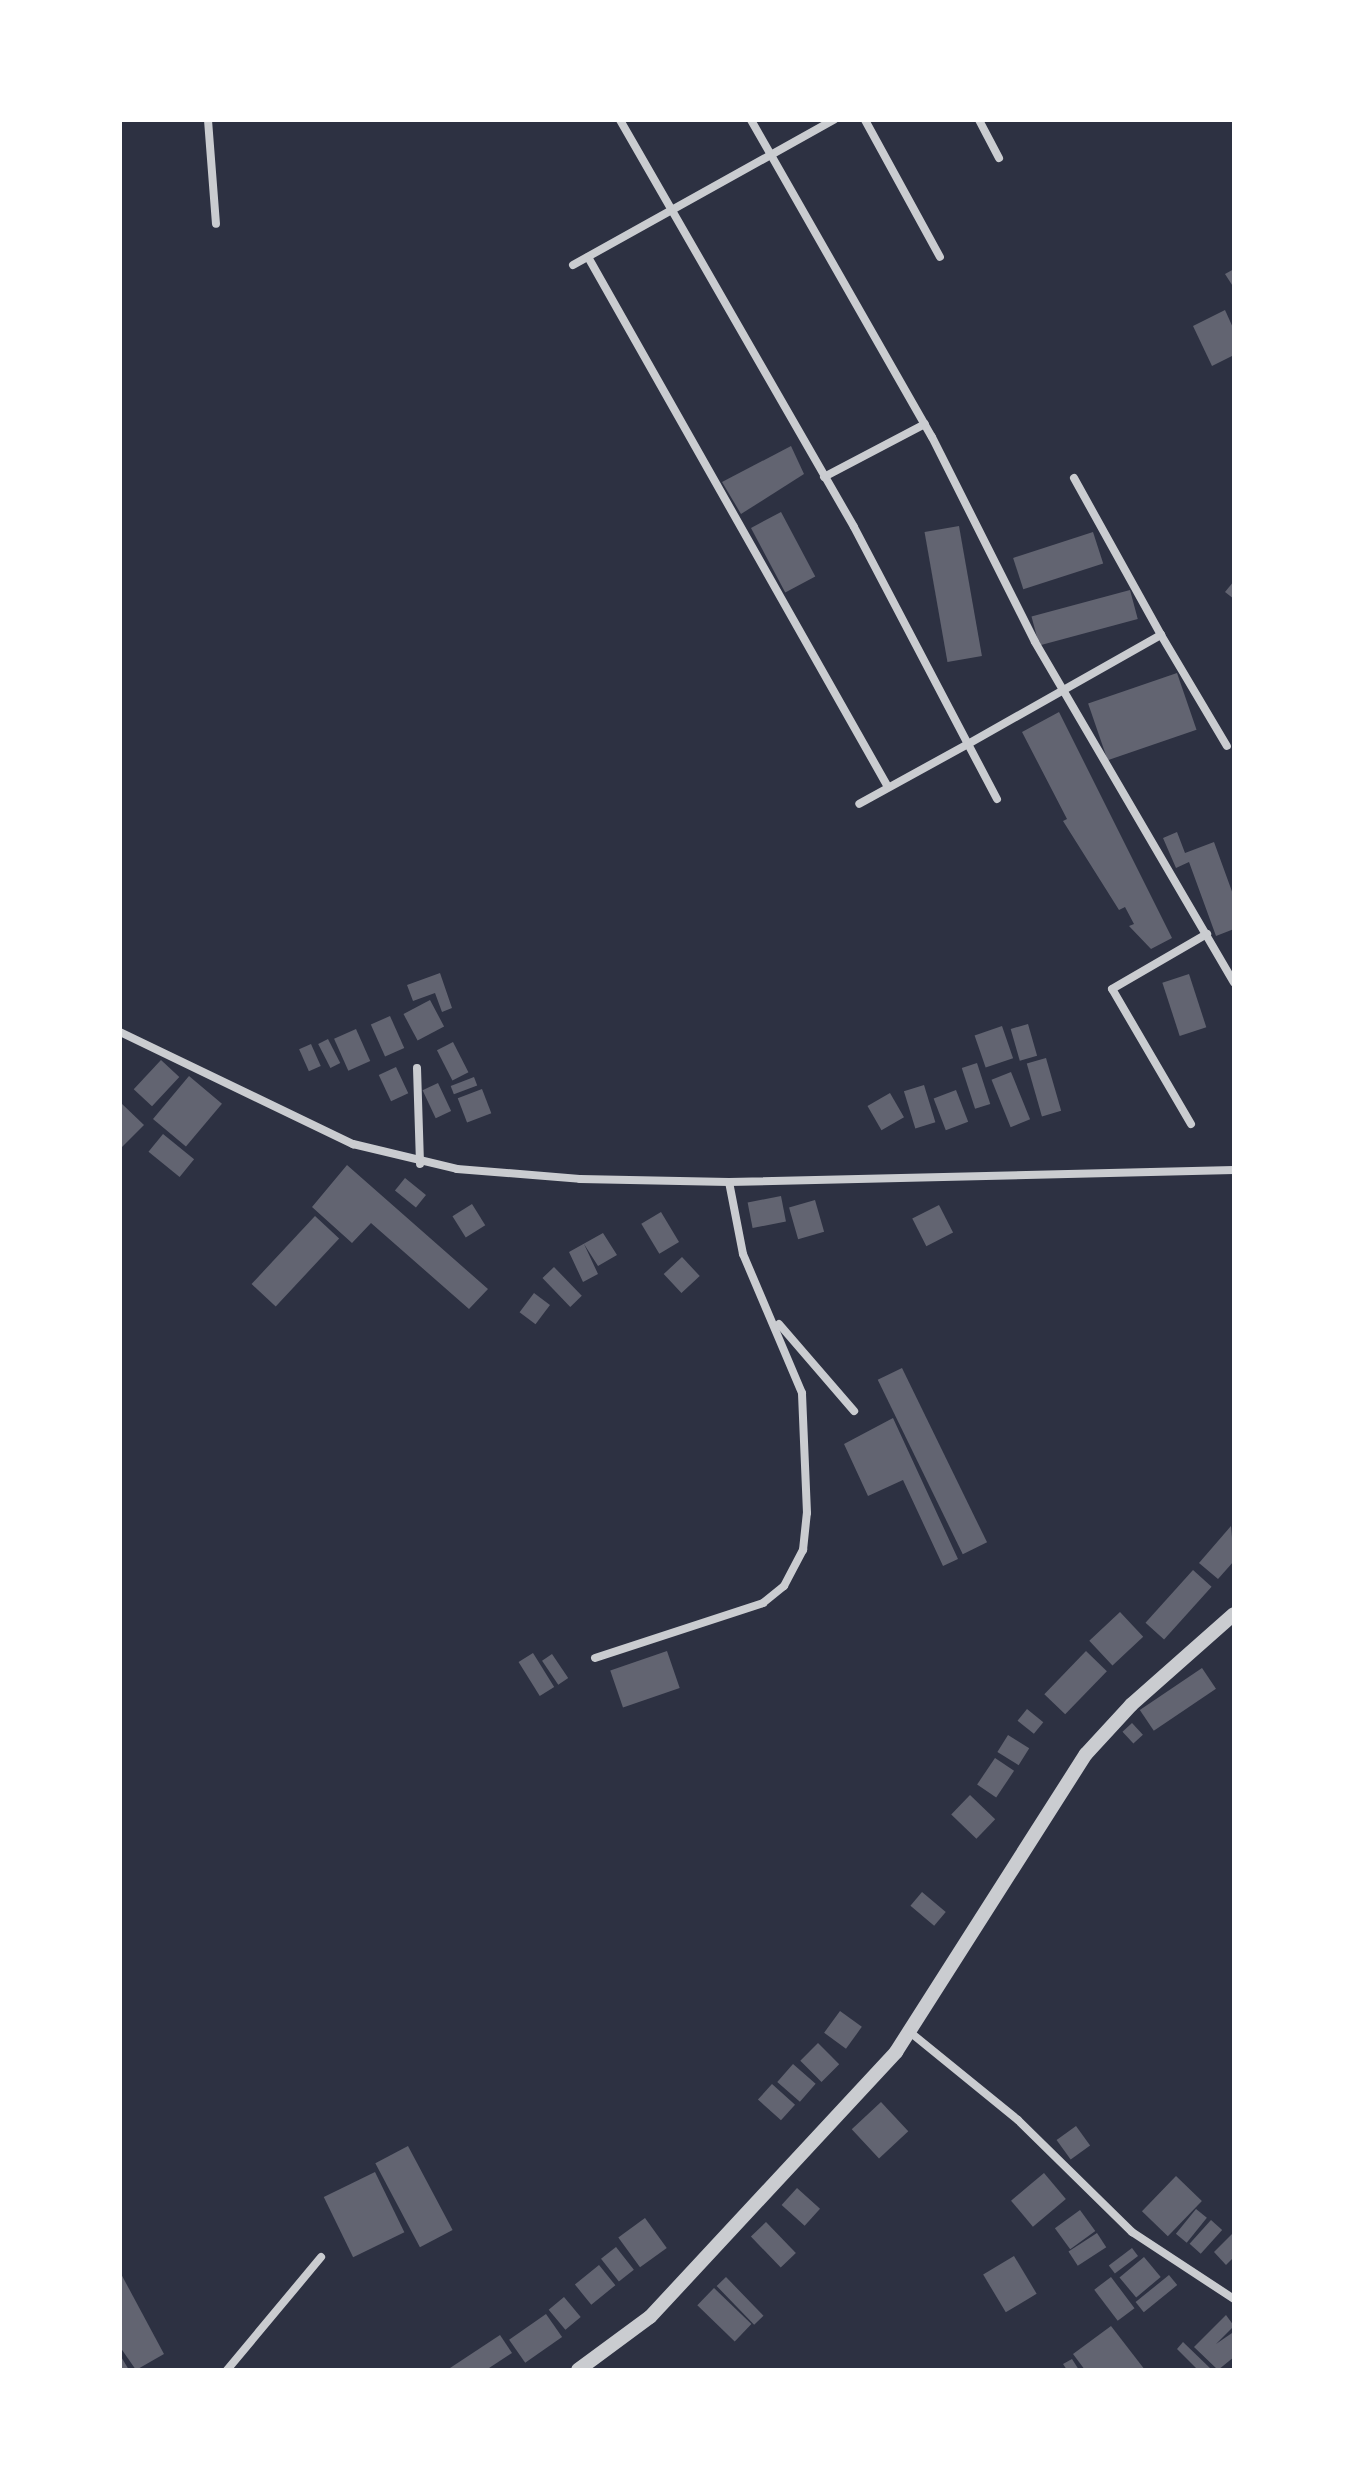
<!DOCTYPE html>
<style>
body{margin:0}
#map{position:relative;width:1354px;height:2490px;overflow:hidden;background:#2d3142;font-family:Commissioner,sans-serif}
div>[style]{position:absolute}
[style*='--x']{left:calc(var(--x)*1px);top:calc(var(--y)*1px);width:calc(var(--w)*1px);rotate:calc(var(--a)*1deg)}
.building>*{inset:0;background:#626471;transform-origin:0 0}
.minor>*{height:8px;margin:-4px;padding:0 4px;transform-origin:4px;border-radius:4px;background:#caccd0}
.tertiary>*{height:14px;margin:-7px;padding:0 7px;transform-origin:7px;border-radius:7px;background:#caccd0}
span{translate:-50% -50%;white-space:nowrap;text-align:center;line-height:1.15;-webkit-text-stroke:6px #fff;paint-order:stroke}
.frame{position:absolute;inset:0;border:122px solid #fff;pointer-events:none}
</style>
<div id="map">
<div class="building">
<i style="clip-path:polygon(1234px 269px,1234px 288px,1225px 274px)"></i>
<i style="clip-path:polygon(1225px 310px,1234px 330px,1234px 355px,1212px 366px,1193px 326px)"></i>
<i style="clip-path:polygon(791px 446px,804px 474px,741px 514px,722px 482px)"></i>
<i style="left:781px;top:512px;width:73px;height:34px;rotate:62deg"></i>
<i style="left:959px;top:526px;width:132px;height:35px;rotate:80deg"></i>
<i style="left:1093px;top:532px;width:33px;height:84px;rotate:72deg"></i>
<i style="clip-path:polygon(1234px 581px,1234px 599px,1225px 592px)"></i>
<i style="left:1130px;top:590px;width:30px;height:102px;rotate:75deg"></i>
<i style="left:1177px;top:673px;width:60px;height:94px;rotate:71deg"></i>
<i style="clip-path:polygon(1059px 712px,1172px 938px,1151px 949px,1129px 926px,1134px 924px,1125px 907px,1119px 910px,1063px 821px,1067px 819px,1022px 732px)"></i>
<i style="clip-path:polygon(1177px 832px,1185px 853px,1214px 842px,1234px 897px,1234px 929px,1216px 936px,1189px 862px,1176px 868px,1163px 838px)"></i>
<i style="clip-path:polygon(440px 973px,452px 1008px,442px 1012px,435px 993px,413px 1001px,407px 985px)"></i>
<i style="left:1189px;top:974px;width:56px;height:28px;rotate:72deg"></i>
<i style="left:430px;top:1000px;width:30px;height:30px;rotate:62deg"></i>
<i style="left:390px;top:1016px;width:35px;height:21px;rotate:66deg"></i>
<i style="left:1028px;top:1024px;width:33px;height:18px;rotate:74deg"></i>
<i style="left:1002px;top:1026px;width:34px;height:29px;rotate:71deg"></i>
<i style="left:356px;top:1029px;width:35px;height:24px;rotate:66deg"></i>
<i style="left:328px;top:1039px;width:27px;height:11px;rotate:63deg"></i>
<i style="left:453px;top:1042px;width:34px;height:18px;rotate:63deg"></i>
<i style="left:311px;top:1044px;width:24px;height:13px;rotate:66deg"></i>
<i style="left:1046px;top:1058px;width:55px;height:20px;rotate:74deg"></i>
<i style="left:161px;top:1060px;width:25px;height:40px;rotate:43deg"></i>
<i style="left:977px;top:1063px;width:43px;height:16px;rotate:72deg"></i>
<i style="left:396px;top:1067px;width:29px;height:19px;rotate:65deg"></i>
<i style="left:1011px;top:1072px;width:51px;height:21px;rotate:68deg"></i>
<i style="left:189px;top:1076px;width:43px;height:56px;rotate:40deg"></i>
<i style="left:474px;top:1077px;width:9px;height:25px;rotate:69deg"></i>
<i style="left:438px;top:1083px;width:31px;height:17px;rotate:65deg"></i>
<i style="left:924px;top:1085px;width:39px;height:21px;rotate:73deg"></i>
<i style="left:482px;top:1089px;width:26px;height:26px;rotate:69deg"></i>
<i style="left:956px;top:1090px;width:34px;height:24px;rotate:69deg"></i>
<i style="left:890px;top:1093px;width:28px;height:26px;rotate:60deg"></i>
<i style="clip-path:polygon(120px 1102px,144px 1125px,120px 1149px)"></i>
<i style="left:163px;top:1134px;width:40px;height:23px;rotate:39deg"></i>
<i style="clip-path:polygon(347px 1165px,488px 1289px,469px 1309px,371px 1223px,352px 1243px,312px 1207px)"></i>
<i style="left:405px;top:1178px;width:27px;height:16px;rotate:39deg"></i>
<i style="left:781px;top:1196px;width:26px;height:34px;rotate:79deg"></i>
<i style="left:815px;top:1200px;width:33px;height:27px;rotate:74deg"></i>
<i style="left:472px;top:1204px;width:25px;height:23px;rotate:58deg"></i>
<i style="left:939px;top:1205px;width:31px;height:30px;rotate:63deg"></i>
<i style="left:661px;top:1212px;width:35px;height:23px;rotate:59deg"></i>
<i style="left:315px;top:1216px;width:33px;height:93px;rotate:43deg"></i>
<i style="clip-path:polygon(603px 1233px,617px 1255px,598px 1266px,584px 1244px,598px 1274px,583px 1282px,569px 1252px)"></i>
<i style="left:682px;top:1257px;width:26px;height:25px;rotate:47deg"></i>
<i style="left:554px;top:1267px;width:40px;height:16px;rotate:46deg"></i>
<i style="left:534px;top:1293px;width:20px;height:24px;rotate:37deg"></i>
<i style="left:902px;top:1368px;width:194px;height:27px;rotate:64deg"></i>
<i style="clip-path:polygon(893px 1418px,958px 1559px,943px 1566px,903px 1480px,868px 1496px,844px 1444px)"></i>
<i style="clip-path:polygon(1231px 1526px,1234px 1561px,1218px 1579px,1199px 1563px)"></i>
<i style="left:1193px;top:1570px;width:25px;height:71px;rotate:42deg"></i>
<i style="left:1120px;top:1612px;width:34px;height:42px;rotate:47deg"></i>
<i style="left:667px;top:1651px;width:39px;height:60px;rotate:71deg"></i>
<i style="left:1086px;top:1651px;width:29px;height:60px;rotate:44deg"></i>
<i style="left:533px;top:1653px;width:40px;height:17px;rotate:58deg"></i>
<i style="left:552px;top:1654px;width:29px;height:12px;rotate:56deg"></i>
<i style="left:1202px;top:1668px;width:25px;height:75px;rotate:56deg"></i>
<i style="left:1027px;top:1709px;width:21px;height:15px;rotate:39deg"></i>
<i style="left:1132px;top:1723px;width:16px;height:13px;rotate:47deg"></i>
<i style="left:1008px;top:1735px;width:25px;height:20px;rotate:32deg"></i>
<i style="left:995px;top:1758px;width:23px;height:32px;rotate:34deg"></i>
<i style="left:970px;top:1795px;width:35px;height:27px;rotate:44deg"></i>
<i style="left:922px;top:1892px;width:31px;height:18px;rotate:40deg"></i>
<i style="left:840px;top:2011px;width:27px;height:27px;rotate:36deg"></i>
<i style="left:818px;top:2043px;width:30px;height:25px;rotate:45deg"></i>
<i style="left:793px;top:2064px;width:30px;height:24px;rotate:41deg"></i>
<i style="left:772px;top:2084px;width:31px;height:21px;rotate:42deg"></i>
<i style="left:881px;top:2102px;width:40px;height:40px;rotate:47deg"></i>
<i style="left:1076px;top:2126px;width:24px;height:24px;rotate:54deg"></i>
<i style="left:408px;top:2146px;width:95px;height:37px;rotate:62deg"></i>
<i style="left:375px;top:2172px;width:67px;height:57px;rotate:64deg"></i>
<i style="left:1044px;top:2173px;width:34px;height:43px;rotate:50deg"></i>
<i style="left:1176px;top:2176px;width:36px;height:49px;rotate:44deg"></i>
<i style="left:797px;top:2188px;width:31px;height:23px;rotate:42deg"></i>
<i style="left:1196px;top:2209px;width:14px;height:32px;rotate:39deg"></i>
<i style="left:1080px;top:2210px;width:26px;height:31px;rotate:54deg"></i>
<i style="left:645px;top:2218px;width:37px;height:33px;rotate:54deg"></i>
<i style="left:1211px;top:2220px;width:15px;height:32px;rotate:42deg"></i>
<i style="left:766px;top:2222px;width:43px;height:21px;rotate:46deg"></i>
<i style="clip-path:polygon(1234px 2232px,1234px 2257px,1226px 2265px,1214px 2252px)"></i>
<i style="left:1097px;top:2233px;width:17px;height:34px;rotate:57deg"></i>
<i style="left:616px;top:2247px;width:29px;height:19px;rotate:52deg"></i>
<i style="left:1132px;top:2248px;width:10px;height:29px;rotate:53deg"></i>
<i style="left:1014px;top:2256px;width:44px;height:36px;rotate:59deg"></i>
<i style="left:1144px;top:2257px;width:26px;height:32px;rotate:50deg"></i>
<i style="left:599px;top:2265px;width:26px;height:31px;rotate:51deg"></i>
<i style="clip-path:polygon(120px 2272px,164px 2354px,136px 2370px,120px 2347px)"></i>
<i style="left:1169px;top:2275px;width:13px;height:43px;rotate:51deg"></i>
<i style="left:726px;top:2277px;width:54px;height:13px;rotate:46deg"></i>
<i style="left:1111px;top:2277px;width:39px;height:21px;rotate:53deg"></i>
<i style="left:714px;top:2288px;width:52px;height:24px;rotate:44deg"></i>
<i style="left:564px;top:2297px;width:26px;height:20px;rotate:50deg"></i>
<i style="left:546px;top:2314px;width:28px;height:45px;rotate:55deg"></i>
<i style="clip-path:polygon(1226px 2315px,1234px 2326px,1216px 2344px,1232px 2333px,1234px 2357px,1218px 2370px,1194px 2347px)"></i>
<i style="clip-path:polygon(1111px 2326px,1145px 2370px,1085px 2370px,1073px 2354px)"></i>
<i style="clip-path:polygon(500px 2335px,512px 2353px,486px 2370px,447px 2370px)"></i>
<i style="clip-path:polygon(1183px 2342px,1212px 2370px,1198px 2370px,1177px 2349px)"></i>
<i style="clip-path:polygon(120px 2355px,129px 2370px,120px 2370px)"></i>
<i style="clip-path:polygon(1072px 2359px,1079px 2370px,1067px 2370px,1063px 2364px)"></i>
</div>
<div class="minor">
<i style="--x:208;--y:120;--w:104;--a:85.6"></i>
<i style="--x:620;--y:120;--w:469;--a:60.1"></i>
<i style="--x:854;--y:527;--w:245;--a:62.3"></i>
<i style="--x:968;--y:744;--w:124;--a:151.2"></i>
<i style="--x:751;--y:120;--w:365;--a:60.3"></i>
<i style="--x:932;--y:437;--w:229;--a:63.3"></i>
<i style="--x:1035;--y:642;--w:394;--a:59.7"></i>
<i style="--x:865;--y:120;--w:156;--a:61.3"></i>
<i style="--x:979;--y:120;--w:43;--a:62.2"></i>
<i style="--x:588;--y:257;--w:609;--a:60.49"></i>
<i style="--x:573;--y:265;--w:299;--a:-29.1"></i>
<i style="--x:824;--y:477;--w:114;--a:-27.7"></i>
<i style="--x:1074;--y:478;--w:179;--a:61"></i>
<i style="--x:997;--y:799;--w:62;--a:-117.8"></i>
<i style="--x:968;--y:744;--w:222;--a:-29.5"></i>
<i style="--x:1161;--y:635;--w:129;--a:59.3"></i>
<i style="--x:120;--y:1032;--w:259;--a:25.7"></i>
<i style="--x:353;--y:1144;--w:107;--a:13.5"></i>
<i style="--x:457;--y:1169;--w:123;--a:4.6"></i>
<i style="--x:580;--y:1179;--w:149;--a:1.2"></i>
<i style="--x:729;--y:1182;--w:505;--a:-1.36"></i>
<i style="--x:417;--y:1068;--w:96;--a:88.2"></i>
<i style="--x:1191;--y:1124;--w:156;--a:-120.3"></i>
<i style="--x:1112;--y:989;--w:110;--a:-30.1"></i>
<i style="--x:779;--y:1324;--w:115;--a:49.2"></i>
<i style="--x:595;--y:1658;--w:177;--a:-18.1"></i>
<i style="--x:763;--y:1603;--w:27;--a:-39"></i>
<i style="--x:784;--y:1586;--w:41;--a:-62.2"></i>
<i style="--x:803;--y:1550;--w:37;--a:-84"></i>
<i style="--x:807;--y:1513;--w:120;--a:-92.4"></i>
<i style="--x:802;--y:1393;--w:151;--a:-113"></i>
<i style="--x:743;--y:1254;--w:73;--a:-101"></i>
<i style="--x:911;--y:2033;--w:138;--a:39.1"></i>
<i style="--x:1018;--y:2120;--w:160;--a:44.5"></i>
<i style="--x:1132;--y:2232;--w:122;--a:33.3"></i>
<i style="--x:227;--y:2370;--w:147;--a:-50.2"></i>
</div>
<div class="tertiary">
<i style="--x:578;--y:2370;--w:89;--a:-36.4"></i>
<i style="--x:650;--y:2317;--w:362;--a:-47.1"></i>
<i style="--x:896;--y:2052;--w:353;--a:-57.5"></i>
<i style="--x:1086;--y:1754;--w:67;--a:-47.4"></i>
<i style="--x:1131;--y:1705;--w:137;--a:-41.5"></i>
</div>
<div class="frame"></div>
</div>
